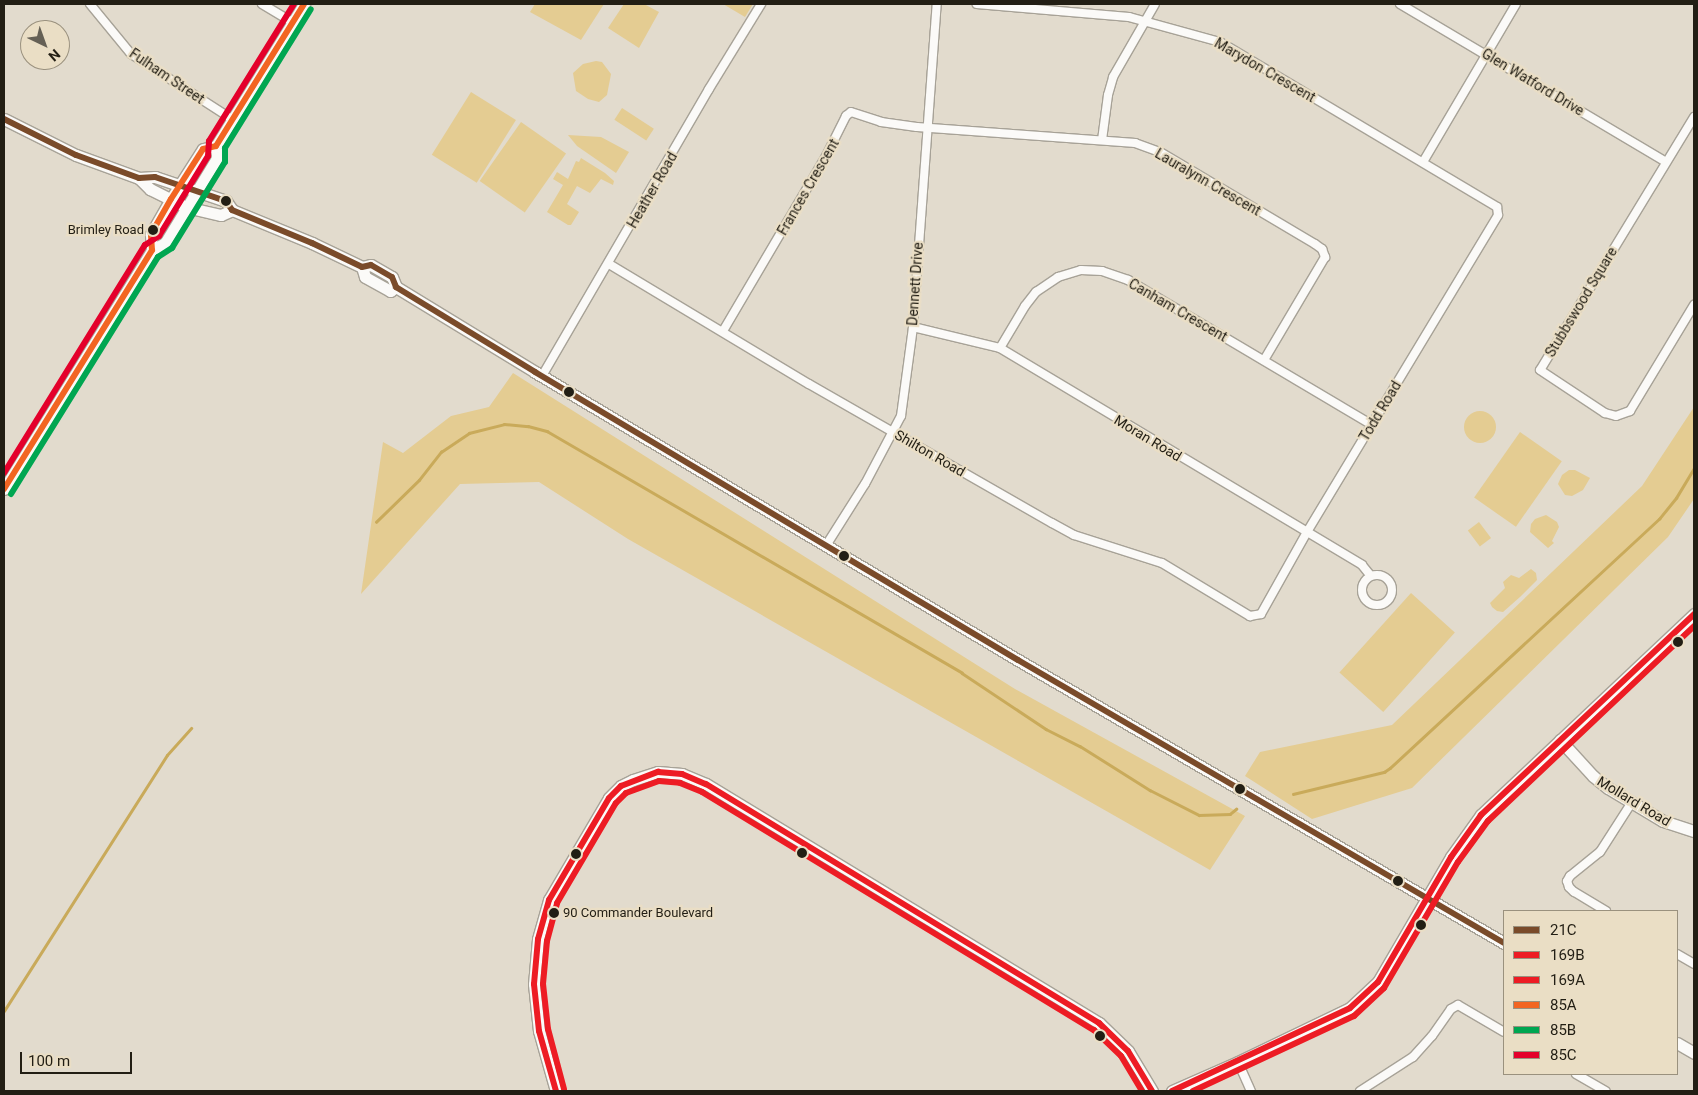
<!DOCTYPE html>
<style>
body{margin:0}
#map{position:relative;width:1698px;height:1095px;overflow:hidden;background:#e2dbcd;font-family:Roboto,sans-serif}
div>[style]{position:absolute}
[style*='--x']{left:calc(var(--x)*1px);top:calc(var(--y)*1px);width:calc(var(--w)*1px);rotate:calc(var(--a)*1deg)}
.green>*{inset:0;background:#e4cc92;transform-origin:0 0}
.round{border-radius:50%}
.stream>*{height:2.5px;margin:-1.25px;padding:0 1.25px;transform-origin:1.25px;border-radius:1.25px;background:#c9aa5a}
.roads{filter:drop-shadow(1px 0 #a7a297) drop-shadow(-1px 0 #a7a297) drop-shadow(0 1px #a7a297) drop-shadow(0 -1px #a7a297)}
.street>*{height:8px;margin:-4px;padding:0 4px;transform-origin:4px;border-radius:4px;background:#fbfaf8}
.street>.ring{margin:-4px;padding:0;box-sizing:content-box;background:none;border:8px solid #fbfaf8;border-radius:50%}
.secondary>*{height:11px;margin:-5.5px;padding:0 5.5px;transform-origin:5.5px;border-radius:5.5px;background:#fbfaf8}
.bus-1>*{height:6px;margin:-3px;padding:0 3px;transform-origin:3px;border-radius:3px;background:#7a4b2a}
.bus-2>*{height:6px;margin:-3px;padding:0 3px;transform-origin:3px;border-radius:3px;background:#ed1c24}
.bus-3>*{height:6px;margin:-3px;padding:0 3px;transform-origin:3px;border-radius:3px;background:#ed1c24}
.bus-4>*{height:6px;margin:-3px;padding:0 3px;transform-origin:3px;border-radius:3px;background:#f26522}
.bus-5>*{height:6px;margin:-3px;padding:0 3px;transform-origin:3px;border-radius:3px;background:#00a651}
.bus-6>*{height:6px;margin:-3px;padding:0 3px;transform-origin:3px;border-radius:3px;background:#e4002b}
.dots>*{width:14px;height:14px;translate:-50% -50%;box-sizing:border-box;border:2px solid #eadec5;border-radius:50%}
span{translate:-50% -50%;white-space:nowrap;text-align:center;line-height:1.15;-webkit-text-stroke:4.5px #eadec5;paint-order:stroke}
.bus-label{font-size:13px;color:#221e14}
.right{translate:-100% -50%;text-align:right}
.left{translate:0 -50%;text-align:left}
.street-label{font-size:14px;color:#221e14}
.frame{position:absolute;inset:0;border:5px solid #221e14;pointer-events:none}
.legend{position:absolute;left:1503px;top:910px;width:175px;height:165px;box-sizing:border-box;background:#eadec5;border:1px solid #9a917e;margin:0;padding:6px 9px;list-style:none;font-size:15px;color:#221e14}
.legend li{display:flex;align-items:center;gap:10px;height:25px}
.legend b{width:25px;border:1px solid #9a917e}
.north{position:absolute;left:20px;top:20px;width:50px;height:50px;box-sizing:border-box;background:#eadec5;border:1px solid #9a917e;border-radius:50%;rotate:138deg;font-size:14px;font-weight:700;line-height:20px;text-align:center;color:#221e14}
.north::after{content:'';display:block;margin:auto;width:18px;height:22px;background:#656055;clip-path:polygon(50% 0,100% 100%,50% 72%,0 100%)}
.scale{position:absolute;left:20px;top:1052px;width:112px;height:22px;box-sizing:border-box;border:2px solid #221e14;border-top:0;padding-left:6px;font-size:15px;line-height:18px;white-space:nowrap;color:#221e14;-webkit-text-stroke:4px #eadec5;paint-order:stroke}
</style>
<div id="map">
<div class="green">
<i style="clip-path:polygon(535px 4px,604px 4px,581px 40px,530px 12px)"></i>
<i style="clip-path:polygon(624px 4px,644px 4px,659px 12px,639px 48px,608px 28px)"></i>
<i style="clip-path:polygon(723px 4px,753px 4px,745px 17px)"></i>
<i style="clip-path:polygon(596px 61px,602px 62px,611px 74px,607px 95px,599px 102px,588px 99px,576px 91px,573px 73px,583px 64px)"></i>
<i style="left:471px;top:92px;width:53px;height:74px;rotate:32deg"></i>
<i style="left:622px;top:108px;width:38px;height:14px;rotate:33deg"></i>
<i style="left:521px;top:122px;width:55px;height:72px;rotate:35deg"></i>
<i style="clip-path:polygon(568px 135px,601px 137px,629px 152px,616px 173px,577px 146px)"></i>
<i style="clip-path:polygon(581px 158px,605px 173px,614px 181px,613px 185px,601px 179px,590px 193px,577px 186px,567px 204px,579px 212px,571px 225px,568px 225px,547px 212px,563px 185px,553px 179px,557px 172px,568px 179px,576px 161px,579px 162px)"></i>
<i style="clip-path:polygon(513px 373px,1015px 689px,1245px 816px,1210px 870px,628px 539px,539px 482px,460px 484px,361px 594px,383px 442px,403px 453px,451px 416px,489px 407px)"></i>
<i style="clip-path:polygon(1694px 407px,1694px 499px,1668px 537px,1412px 788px,1312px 819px,1245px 776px,1260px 752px,1392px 725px,1642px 486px)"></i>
<i class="round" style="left:1464px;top:411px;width:32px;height:32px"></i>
<i style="left:1520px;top:432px;width:51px;height:80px;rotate:35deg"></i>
<i style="clip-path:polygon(1569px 470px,1575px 470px,1590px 478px,1583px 490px,1572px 496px,1565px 495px,1558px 484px,1562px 475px)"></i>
<i style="clip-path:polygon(1546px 515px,1557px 522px,1559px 527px,1552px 541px,1554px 543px,1548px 548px,1530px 532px,1531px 524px,1535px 519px)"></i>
<i style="left:1479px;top:522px;width:20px;height:14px;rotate:53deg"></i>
<i style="clip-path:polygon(1531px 569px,1536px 573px,1537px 580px,1520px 597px,1503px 612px,1497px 611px,1492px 607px,1490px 603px,1505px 588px,1503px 582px,1511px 575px,1519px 578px)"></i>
<i style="left:1411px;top:593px;width:59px;height:107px;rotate:42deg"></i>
</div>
<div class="stream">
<i style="--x:376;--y:522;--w:60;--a:-44.3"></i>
<i style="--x:419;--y:480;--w:36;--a:-52"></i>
<i style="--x:441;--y:452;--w:34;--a:-34"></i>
<i style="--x:469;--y:433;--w:36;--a:-14"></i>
<i style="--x:504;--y:424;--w:24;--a:5"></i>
<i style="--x:528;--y:426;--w:20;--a:15"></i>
<i style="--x:547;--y:431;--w:480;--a:30.2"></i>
<i style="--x:962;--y:673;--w:101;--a:33.7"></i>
<i style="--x:1046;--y:729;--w:38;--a:27"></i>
<i style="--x:1080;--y:746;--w:83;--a:32.2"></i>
<i style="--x:1150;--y:790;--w:55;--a:27"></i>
<i style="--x:1199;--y:815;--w:31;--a:-2"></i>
<i style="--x:1230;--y:814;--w:8;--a:-40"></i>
<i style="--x:1293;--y:794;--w:94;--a:-13.6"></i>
<i style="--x:1384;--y:772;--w:7;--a:-34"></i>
<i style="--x:1390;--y:768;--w:367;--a:-42.8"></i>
<i style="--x:1659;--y:519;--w:27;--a:-51"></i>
<i style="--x:1676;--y:498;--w:35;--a:-59"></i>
<i style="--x:4;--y:1011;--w:303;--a:-57.5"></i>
<i style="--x:167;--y:755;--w:36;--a:-48"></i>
</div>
<div class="roads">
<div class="street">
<i style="--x:90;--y:4;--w:65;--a:50.6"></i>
<i style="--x:131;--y:54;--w:120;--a:32.8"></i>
<i style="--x:262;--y:4;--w:35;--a:31"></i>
<i style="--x:1400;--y:4;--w:309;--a:30.7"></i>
<i style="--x:1694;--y:117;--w:296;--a:121.3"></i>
<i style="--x:1540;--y:370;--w:78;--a:33.5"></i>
<i style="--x:1605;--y:413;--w:11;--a:15"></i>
<i style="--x:1616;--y:416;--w:15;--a:-20"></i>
<i style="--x:1630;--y:411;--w:124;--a:-58.9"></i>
<i style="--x:1102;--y:140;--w:45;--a:-82.4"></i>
<i style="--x:1108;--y:95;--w:19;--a:-74"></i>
<i style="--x:1113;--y:77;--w:84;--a:-60.1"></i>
<i style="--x:1423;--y:162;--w:183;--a:-59.5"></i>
<i style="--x:609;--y:264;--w:233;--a:31"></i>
<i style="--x:809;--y:384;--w:280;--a:29.8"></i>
<i style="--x:1052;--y:523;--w:25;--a:29"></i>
<i style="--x:1074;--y:535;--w:92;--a:17.7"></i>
<i style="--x:1162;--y:563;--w:103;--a:31.1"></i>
<i style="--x:1250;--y:616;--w:11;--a:-10"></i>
<i style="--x:1261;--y:614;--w:94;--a:-60.7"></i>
<i style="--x:1307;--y:532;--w:370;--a:-58.9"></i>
<i style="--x:1498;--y:215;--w:8;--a:-97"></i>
<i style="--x:1497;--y:207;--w:322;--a:-149.2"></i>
<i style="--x:1220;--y:42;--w:94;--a:-164.6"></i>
<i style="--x:1129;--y:17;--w:153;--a:-175.1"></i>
<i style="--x:913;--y:327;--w:89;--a:13.6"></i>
<i style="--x:1000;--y:348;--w:422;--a:30.9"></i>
<i style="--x:1362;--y:565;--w:14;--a:51"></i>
<i style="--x:723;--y:331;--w:203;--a:-59.5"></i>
<i style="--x:826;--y:156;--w:45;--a:-63.4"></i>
<i style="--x:846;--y:116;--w:6;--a:-39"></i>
<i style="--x:851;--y:112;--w:32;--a:18"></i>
<i style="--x:881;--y:122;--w:36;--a:8"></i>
<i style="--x:917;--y:127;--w:219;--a:4.2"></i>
<i style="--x:1135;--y:143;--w:27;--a:20"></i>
<i style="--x:1160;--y:152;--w:180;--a:30.7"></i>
<i style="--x:1315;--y:244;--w:9;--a:36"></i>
<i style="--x:1322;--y:249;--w:9;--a:69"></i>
<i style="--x:1325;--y:257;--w:120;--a:120.6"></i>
<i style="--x:1000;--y:348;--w:49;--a:-59.2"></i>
<i style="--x:1025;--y:306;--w:18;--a:-52"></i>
<i style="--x:1036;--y:292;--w:27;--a:-34"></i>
<i style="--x:1058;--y:277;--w:24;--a:-17"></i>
<i style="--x:1081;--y:270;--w:21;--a:3"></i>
<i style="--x:1102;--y:271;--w:28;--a:19"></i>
<i style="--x:1128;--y:280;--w:282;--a:30.7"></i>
<i style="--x:542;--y:376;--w:332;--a:-59.8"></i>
<i style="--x:709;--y:89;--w:100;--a:-58.5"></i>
<i style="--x:827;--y:544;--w:71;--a:-57.7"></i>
<i style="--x:865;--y:484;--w:77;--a:-62.1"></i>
<i style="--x:901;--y:416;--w:90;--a:-82.3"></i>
<i style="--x:913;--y:327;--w:324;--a:-85.8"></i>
<i class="ring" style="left:1362px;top:575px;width:22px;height:22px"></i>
<i style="--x:1606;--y:911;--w:37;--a:-149"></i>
<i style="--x:1574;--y:892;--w:7;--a:-135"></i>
<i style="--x:1569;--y:887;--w:6;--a:-108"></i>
<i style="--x:1567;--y:881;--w:6;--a:-59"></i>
<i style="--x:1570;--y:876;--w:38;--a:-39"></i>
<i style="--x:1600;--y:852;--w:59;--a:-57.4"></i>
<i style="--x:1677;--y:954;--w:20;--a:30"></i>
<i style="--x:1238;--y:1062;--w:32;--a:66"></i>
<i style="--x:1576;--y:1074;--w:34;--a:30"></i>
<i style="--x:1360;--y:1091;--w:63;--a:-32.7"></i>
<i style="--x:1413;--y:1057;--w:28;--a:-48"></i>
<i style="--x:1432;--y:1036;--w:33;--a:-55"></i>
<i style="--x:1451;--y:1009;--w:8;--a:-30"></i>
<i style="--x:1458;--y:1005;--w:53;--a:30.4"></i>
</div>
<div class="secondary">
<i style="--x:4;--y:119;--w:80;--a:26.6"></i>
<i style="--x:76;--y:155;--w:67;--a:20.1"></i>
<i style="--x:139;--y:178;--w:16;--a:-4"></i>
<i style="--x:155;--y:177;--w:75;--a:18.7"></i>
<i style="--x:226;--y:201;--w:11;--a:56"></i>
<i style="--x:232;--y:210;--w:87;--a:22.4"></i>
<i style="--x:312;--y:243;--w:55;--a:25.6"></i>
<i style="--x:362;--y:267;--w:9;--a:-13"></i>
<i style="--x:371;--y:265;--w:24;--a:30"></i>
<i style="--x:392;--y:277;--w:11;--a:68"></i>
<i style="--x:396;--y:287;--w:163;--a:31.4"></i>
<i style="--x:535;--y:372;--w:562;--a:30.81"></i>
<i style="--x:1018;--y:660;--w:562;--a:30.21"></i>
<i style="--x:139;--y:178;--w:16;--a:45"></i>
<i style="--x:150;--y:189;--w:40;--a:26.6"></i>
<i style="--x:186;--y:207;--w:36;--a:13"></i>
<i style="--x:221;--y:215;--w:12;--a:-24"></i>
<i style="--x:152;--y:250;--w:16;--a:-94"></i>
<i style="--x:151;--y:234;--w:40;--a:-60.3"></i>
<i style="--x:171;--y:199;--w:59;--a:-57.4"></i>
<i style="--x:203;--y:149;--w:13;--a:-13"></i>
<i style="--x:362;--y:267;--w:10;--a:73"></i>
<i style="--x:365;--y:277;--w:29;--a:29"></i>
<i style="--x:390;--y:291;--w:7;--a:-34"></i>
<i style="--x:4;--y:489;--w:281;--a:-58.2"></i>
<i style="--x:152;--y:250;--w:15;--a:-28"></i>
<i style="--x:165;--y:243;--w:100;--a:-58.5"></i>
<i style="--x:217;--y:158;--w:12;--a:-95"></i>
<i style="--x:216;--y:146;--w:167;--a:-58.2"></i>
<i style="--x:1560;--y:740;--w:49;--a:47.5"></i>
<i style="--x:1593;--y:776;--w:19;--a:39"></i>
<i style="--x:1608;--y:788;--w:64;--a:31"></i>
<i style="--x:1663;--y:821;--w:33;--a:18"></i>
<i style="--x:1677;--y:1043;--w:20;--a:30"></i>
<i style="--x:556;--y:1091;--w:62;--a:-105.8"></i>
<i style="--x:539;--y:1031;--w:47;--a:-96.1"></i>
<i style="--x:534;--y:984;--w:45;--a:-84.9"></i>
<i style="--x:538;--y:939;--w:41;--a:-74.2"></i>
<i style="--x:549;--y:900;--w:118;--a:-59.5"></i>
<i style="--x:609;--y:798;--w:17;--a:-45"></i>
<i style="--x:621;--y:786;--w:13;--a:-27"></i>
<i style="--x:633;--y:780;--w:26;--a:-18"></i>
<i style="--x:658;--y:772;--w:24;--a:5"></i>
<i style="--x:682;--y:774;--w:26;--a:23"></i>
<i style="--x:706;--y:784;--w:460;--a:31.3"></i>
<i style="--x:1099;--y:1023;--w:40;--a:44"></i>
<i style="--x:1128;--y:1051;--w:47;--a:59"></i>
<i style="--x:1172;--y:1091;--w:72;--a:-23.7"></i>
<i style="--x:1238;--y:1062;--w:124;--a:-25.7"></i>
<i style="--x:1350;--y:1008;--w:38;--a:-43"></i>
<i style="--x:1378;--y:982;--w:145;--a:-59.7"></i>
<i style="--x:1451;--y:857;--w:52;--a:-54.5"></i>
<i style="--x:1481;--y:815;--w:293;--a:-43.3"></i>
</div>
</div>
<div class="bus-1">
<i style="--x:4;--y:119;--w:80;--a:26.6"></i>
<i style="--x:76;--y:155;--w:67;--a:20.1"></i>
<i style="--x:139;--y:178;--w:16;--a:-4"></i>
<i style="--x:155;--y:177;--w:75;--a:18.7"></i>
<i style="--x:226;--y:201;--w:11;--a:56"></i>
<i style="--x:232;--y:210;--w:87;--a:22.4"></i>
<i style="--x:312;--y:243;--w:55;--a:25.6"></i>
<i style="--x:362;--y:267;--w:9;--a:-13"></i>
<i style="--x:371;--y:265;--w:24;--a:30"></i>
<i style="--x:392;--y:277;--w:11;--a:68"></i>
<i style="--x:396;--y:287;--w:163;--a:31.4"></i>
<i style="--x:535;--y:372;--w:562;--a:30.81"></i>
<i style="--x:1018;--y:660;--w:562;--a:30.21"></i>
</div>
<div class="bus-2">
<i style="--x:556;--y:1091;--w:62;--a:-105.8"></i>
<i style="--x:539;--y:1031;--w:47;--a:-96.1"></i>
<i style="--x:534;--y:984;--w:45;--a:-84.9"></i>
<i style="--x:538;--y:939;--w:41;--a:-74.2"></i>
<i style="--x:549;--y:900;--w:118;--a:-59.5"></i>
<i style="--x:609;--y:798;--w:17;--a:-45"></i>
<i style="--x:621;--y:786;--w:40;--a:-21"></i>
<i style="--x:658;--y:772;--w:24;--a:5"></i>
<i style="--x:682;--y:774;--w:26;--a:23"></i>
<i style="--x:706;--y:784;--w:460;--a:31.3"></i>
<i style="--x:1099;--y:1023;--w:40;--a:44"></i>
<i style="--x:1128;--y:1051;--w:47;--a:59"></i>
<i style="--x:1172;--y:1091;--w:196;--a:-25"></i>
<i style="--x:1350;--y:1008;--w:38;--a:-43"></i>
<i style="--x:1378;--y:982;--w:145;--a:-59.7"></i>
<i style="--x:1451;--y:857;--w:52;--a:-54.5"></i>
<i style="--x:1481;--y:815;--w:293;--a:-43.3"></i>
</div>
<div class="bus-3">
<i style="--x:564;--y:1089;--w:62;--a:-104.9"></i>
<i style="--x:548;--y:1029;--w:45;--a:-96.3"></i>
<i style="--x:543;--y:984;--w:43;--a:-84.7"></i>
<i style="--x:547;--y:941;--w:39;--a:-75"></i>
<i style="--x:557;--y:903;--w:116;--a:-59.5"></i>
<i style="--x:616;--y:803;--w:14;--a:-45"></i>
<i style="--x:626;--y:793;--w:35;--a:-20"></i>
<i style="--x:659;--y:781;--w:21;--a:5"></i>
<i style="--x:680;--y:783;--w:24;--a:22"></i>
<i style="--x:702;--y:792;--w:459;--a:31.3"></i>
<i style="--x:1094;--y:1030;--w:37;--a:44"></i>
<i style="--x:1121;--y:1056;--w:41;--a:59"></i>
<i style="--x:1193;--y:1091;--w:178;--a:-25"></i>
<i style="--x:1354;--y:1016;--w:41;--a:-43"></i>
<i style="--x:1384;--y:988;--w:146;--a:-59.6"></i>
<i style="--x:1458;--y:862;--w:51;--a:-53.8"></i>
<i style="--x:1488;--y:821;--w:284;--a:-43.4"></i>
</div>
<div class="bus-4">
<i style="--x:4;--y:489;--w:281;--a:-58.2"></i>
<i style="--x:152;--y:250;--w:16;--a:-94"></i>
<i style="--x:151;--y:234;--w:40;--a:-60.3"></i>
<i style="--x:171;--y:199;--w:59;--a:-57.4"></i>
<i style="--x:203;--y:149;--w:13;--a:-13"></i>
<i style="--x:216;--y:146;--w:167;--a:-58.2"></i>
</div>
<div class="bus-5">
<i style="--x:11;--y:494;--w:279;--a:-58.2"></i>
<i style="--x:158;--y:257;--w:17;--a:-33"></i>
<i style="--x:172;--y:248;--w:101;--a:-58.4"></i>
<i style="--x:225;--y:162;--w:14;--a:-90"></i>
<i style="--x:225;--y:148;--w:163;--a:-58.3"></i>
</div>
<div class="bus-6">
<i style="--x:4;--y:473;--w:268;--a:-58.3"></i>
<i style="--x:145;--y:245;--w:17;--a:-33"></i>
<i style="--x:159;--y:236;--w:94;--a:-58.5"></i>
<i style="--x:208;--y:156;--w:15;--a:-86"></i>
<i style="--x:209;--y:141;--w:161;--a:-58.2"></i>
</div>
<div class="dots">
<i style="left:226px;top:201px;background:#221e14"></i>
<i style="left:153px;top:230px;background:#221e14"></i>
<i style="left:569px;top:392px;background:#221e14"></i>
<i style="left:844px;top:556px;background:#221e14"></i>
<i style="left:1678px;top:642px;background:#221e14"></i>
<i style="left:1240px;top:789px;background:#221e14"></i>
<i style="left:802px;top:853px;background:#221e14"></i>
<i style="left:576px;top:854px;background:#221e14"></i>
<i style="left:1398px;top:881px;background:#221e14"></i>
<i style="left:554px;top:913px;background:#221e14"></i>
<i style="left:1421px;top:925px;background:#221e14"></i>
<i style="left:1100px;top:1036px;background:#221e14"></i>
</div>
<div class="bus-label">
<span class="right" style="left:144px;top:230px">Brimley Road</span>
<span class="left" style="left:563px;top:913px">90 Commander Boulevard</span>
</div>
<div class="street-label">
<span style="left:1265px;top:70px;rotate:30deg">Marydon Crescent</span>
<span style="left:167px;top:76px;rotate:34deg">Fulham Street</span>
<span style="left:1533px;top:82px;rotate:31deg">Glen Watford Drive</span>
<span style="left:1208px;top:182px;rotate:30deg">Lauralynn Crescent</span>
<span style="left:808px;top:187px;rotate:-60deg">Frances Crescent</span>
<span style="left:652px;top:190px;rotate:-60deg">Heather Road</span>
<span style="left:915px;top:284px;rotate:-86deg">Dennett Drive</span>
<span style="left:1581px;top:302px;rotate:-59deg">Stubbswood Square</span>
<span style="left:1178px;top:310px;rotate:30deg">Canham Crescent</span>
<span style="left:1380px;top:411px;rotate:-59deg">Todd Road</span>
<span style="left:1148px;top:438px;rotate:31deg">Moran Road</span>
<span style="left:930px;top:453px;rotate:30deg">Shilton Road</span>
<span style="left:1634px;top:801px;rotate:31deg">Mollard Road</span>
</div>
<div class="frame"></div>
<ul class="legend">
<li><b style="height:6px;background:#7a4b2a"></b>21C</li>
<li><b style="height:6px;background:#ed1c24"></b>169B</li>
<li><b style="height:6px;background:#ed1c24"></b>169A</li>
<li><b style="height:6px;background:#f26522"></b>85A</li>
<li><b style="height:6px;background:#00a651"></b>85B</li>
<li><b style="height:6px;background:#e4002b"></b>85C</li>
</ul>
<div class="north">N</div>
<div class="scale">100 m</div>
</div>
